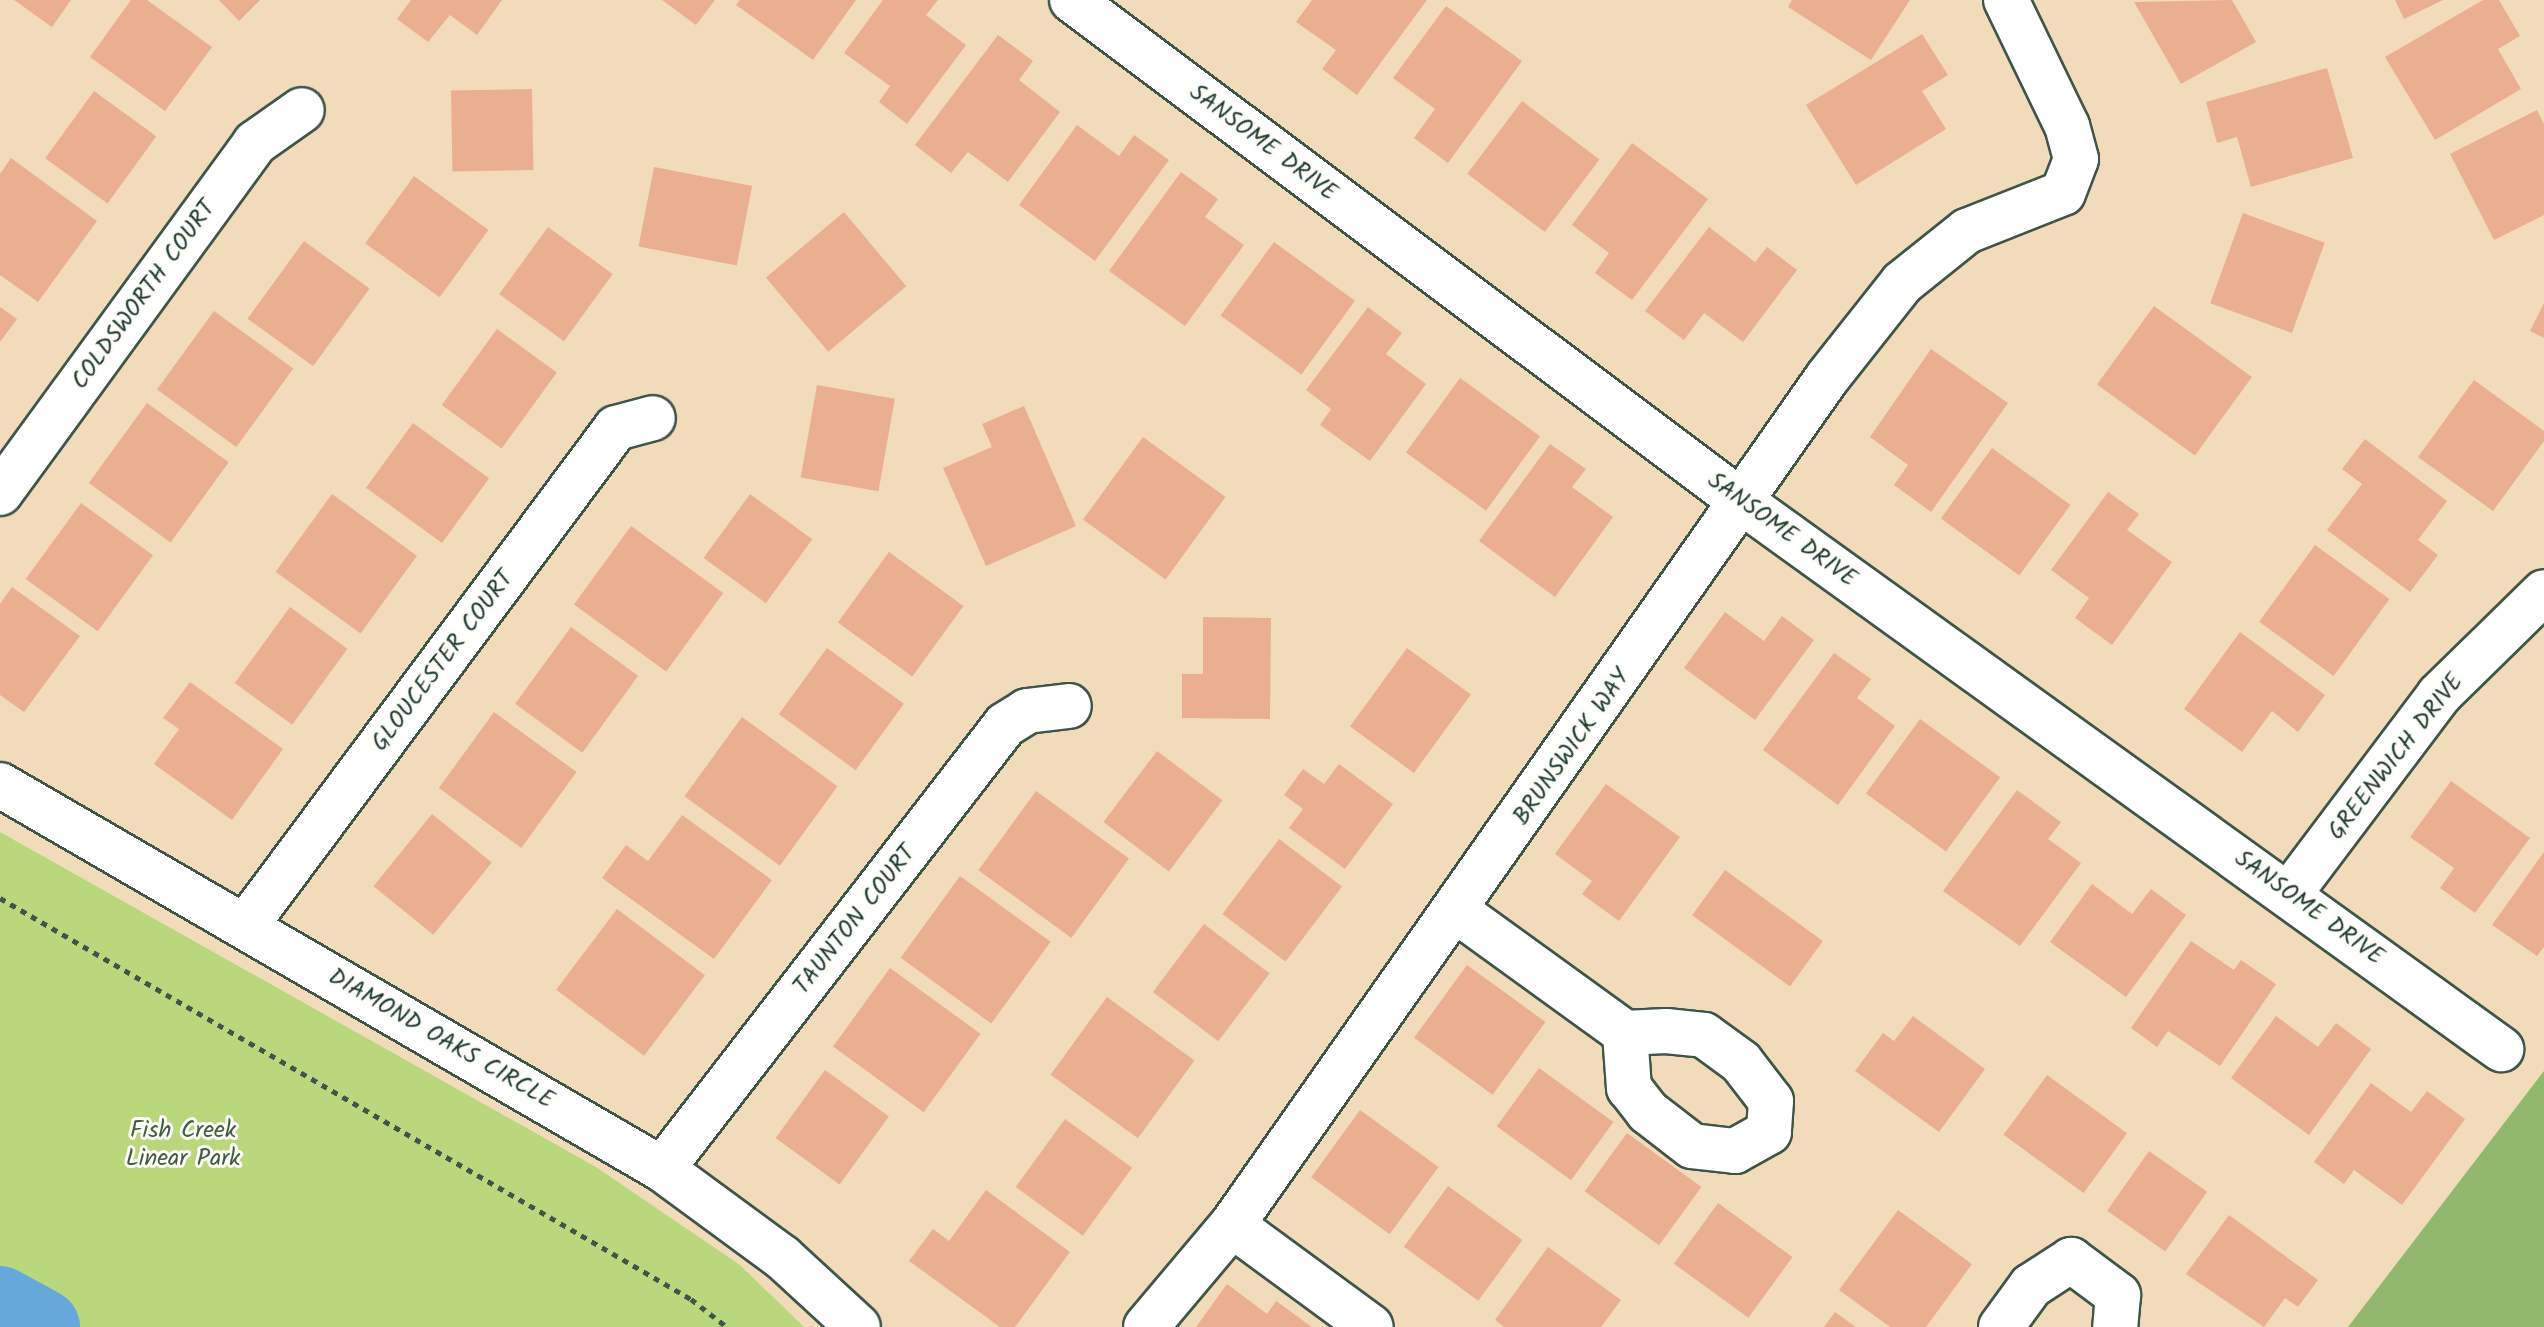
<!DOCTYPE html>
<style>
body{margin:0}
#map{position:relative;width:2544px;height:1327px;overflow:hidden;background:#f1dbbb;font-family:Kalam,sans-serif}
div>[style]{position:absolute}
[style*='--x']{left:calc(var(--x)*1px);top:calc(var(--y)*1px);width:calc(var(--w)*1px);rotate:calc(var(--a)*1deg)}
.green>*{inset:0;background:#b9d87e}
.forest>*{inset:0;background:#92b86d}
.river>*{height:76px;margin:-38px;padding:0 38px;transform-origin:38px;border-radius:38px;background:#66a8da}
.building>*{inset:0;background:#eaaf90;transform-origin:0 0}
.path>*{height:5px;margin-top:-2.5px;transform-origin:0;background:repeating-linear-gradient(90deg,#3e5548 0 6px,transparent 0 12px)}
.roads{filter:drop-shadow(2px 0 #3e5548) drop-shadow(-2px 0 #3e5548) drop-shadow(0 2px #3e5548) drop-shadow(0 -2px #3e5548)}
.minor>*{height:44px;margin:-22px;padding:0 22px;transform-origin:22px;border-radius:22px;background:#fff}
span{translate:-50% -50%;white-space:nowrap;text-align:center;line-height:1.15;-webkit-text-stroke:6px #fdfcf7;paint-order:stroke}
.street-label{font-size:24px;color:#1f3d34}
.park-label{font-size:24px;color:#3e5c43}
</style>
<div id="map">
<div class="green">
<i style="clip-path:polygon(0 832px,596px 1167px,740px 1265px,804px 1327px,0 1327px)"></i>
</div>
<div class="forest">
<i style="clip-path:polygon(2544px 1071px,2544px 1327px,2348px 1327px)"></i>
</div>
<div class="river">
<i style="--x:0;--y:1304;--w:48;--a:28.7"></i>
</div>
<div class="building">
<i style="clip-path:polygon(14px 0,71px 0,52px 27px)"></i>
<i style="clip-path:polygon(131px 0,147px 0,212px 47px,165px 111px,90px 57px)"></i>
<i style="clip-path:polygon(219px 0,260px 0,239px 21px)"></i>
<i style="clip-path:polygon(411px 0,502px 0,477px 35px,450px 15px,428px 42px,397px 19px)"></i>
<i style="clip-path:polygon(662px 0,715px 0,696px 25px)"></i>
<i style="clip-path:polygon(740px 0,856px 0,813px 60px,736px 5px)"></i>
<i style="clip-path:polygon(883px 0,938px 0,926px 15px,966px 45px,907px 124px,879px 102px,890px 86px,844px 53px)"></i>
<i style="clip-path:polygon(1312px 0,1427px 0,1357px 95px,1322px 69px,1336px 50px,1296px 22px)"></i>
<i style="clip-path:polygon(1792px 0,1910px 0,1871px 60px,1788px 7px)"></i>
<i style="clip-path:polygon(2232px 0,2256px 42px,2181px 84px,2134px 2px)"></i>
<i style="clip-path:polygon(2395px 0,2443px 0,2404px 19px)"></i>
<i style="clip-path:polygon(2483px 0,2499px 0,2520px 36px,2498px 49px,2521px 89px,2435px 140px,2385px 57px)"></i>
<i style="clip-path:polygon(1446px 6px,1522px 61px,1448px 163px,1414px 138px,1435px 109px,1393px 78px)"></i>
<i style="clip-path:polygon(1922px 34px,1948px 75px,1922px 91px,1946px 129px,1856px 185px,1806px 105px)"></i>
<i style="clip-path:polygon(998px 35px,1033px 61px,1019px 80px,1060px 112px,1008px 182px,968px 152px,951px 173px,915px 145px)"></i>
<i style="clip-path:polygon(2327px 68px,2353px 158px,2251px 187px,2237px 137px,2217px 143px,2206px 102px)"></i>
<i style="left:532px;top:89px;width:81px;height:81px;rotate:89deg"></i>
<i style="left:94px;top:91px;width:77px;height:83px;rotate:36deg"></i>
<i style="left:1522px;top:101px;width:97px;height:91px;rotate:37deg"></i>
<i style="clip-path:polygon(2537px 110px,2544px 124px,2544px 215px,2494px 240px,2450px 154px)"></i>
<i style="clip-path:polygon(1077px 125px,1119px 156px,1134px 135px,1169px 160px,1095px 261px,1019px 205px)"></i>
<i style="clip-path:polygon(1632px 143px,1708px 199px,1632px 300px,1595px 273px,1609px 253px,1572px 225px)"></i>
<i style="clip-path:polygon(11px 158px,97px 221px,38px 302px,0 275px,0 174px)"></i>
<i style="left:654px;top:167px;width:100px;height:81px;rotate:11deg"></i>
<i style="clip-path:polygon(1181px 172px,1218px 199px,1205px 217px,1244px 245px,1185px 326px,1109px 271px)"></i>
<i style="left:414px;top:176px;width:92px;height:83px;rotate:36deg"></i>
<i style="left:844px;top:212px;width:97px;height:102px;rotate:50deg"></i>
<i style="left:2243px;top:213px;width:87px;height:96px;rotate:20deg"></i>
<i style="left:548px;top:227px;width:80px;height:83px;rotate:36deg"></i>
<i style="clip-path:polygon(1709px 227px,1755px 262px,1767px 247px,1797px 270px,1743px 342px,1704px 313px,1684px 340px,1645px 311px)"></i>
<i style="left:304px;top:241px;width:81px;height:96px;rotate:36deg"></i>
<i style="left:1274px;top:242px;width:100px;height:91px;rotate:36deg"></i>
<i style="clip-path:polygon(2544px 303px,2544px 338px,2530px 331px)"></i>
<i style="left:2154px;top:306px;width:121px;height:97px;rotate:36deg"></i>
<i style="clip-path:polygon(0 307px,17px 319px,0 342px)"></i>
<i style="clip-path:polygon(1368px 307px,1402px 333px,1386px 354px,1426px 384px,1370px 461px,1320px 425px,1331px 409px,1306px 390px)"></i>
<i style="left:214px;top:311px;width:98px;height:97px;rotate:36deg"></i>
<i style="left:497px;top:329px;width:74px;height:94px;rotate:36deg"></i>
<i style="clip-path:polygon(1931px 349px,2008px 403px,1931px 512px,1894px 485px,1908px 465px,1870px 437px)"></i>
<i style="left:1460px;top:378px;width:99px;height:92px;rotate:36deg"></i>
<i style="clip-path:polygon(2474px 380px,2544px 431px,2544px 441px,2493px 511px,2418px 457px)"></i>
<i style="left:817px;top:385px;width:79px;height:94px;rotate:10deg"></i>
<i style="left:147px;top:403px;width:101px;height:99px;rotate:36deg"></i>
<i style="clip-path:polygon(1024px 406px,1076px 526px,986px 566px,943px 468px,992px 447px,982px 424px)"></i>
<i style="left:413px;top:423px;width:94px;height:80px;rotate:36deg"></i>
<i style="left:1143px;top:437px;width:102px;height:102px;rotate:36deg"></i>
<i style="clip-path:polygon(2365px 439px,2447px 501px,2418px 540px,2438px 555px,2410px 592px,2327px 530px,2362px 484px,2342px 469px)"></i>
<i style="clip-path:polygon(1550px 444px,1586px 469px,1572px 487px,1613px 517px,1555px 597px,1479px 541px)"></i>
<i style="left:1992px;top:448px;width:97px;height:87px;rotate:36deg"></i>
<i style="clip-path:polygon(2108px 492px,2139px 514px,2127px 530px,2172px 562px,2112px 645px,2075px 618px,2089px 598px,2051px 570px)"></i>
<i style="left:332px;top:494px;width:105px;height:96px;rotate:36deg"></i>
<i style="left:750px;top:494px;width:77px;height:79px;rotate:36deg"></i>
<i style="left:81px;top:503px;width:89px;height:94px;rotate:36deg"></i>
<i style="left:631px;top:526px;width:114px;height:97px;rotate:36deg"></i>
<i style="left:2315px;top:545px;width:92px;height:95px;rotate:36deg"></i>
<i style="left:889px;top:552px;width:92px;height:87px;rotate:36deg"></i>
<i style="clip-path:polygon(12px 587px,80px 636px,24px 712px,0 695px,0 604px)"></i>
<i style="left:290px;top:607px;width:71px;height:94px;rotate:36deg"></i>
<i style="clip-path:polygon(1725px 612px,1764px 641px,1782px 616px,1814px 640px,1755px 720px,1684px 668px)"></i>
<i style="clip-path:polygon(1203px 617px,1271px 618px,1270px 719px,1182px 718px,1182px 674px,1203px 674px)"></i>
<i style="left:571px;top:627px;width:83px;height:95px;rotate:36deg"></i>
<i style="clip-path:polygon(2240px 632px,2325px 695px,2298px 732px,2272px 711px,2242px 752px,2184px 709px)"></i>
<i style="left:827px;top:648px;width:95px;height:82px;rotate:36deg"></i>
<i style="left:1407px;top:648px;width:79px;height:97px;rotate:36deg"></i>
<i style="clip-path:polygon(1834px 653px,1871px 679px,1857px 698px,1895px 726px,1838px 805px,1763px 750px)"></i>
<i style="clip-path:polygon(190px 682px,283px 749px,232px 820px,154px 764px,179px 729px,163px 718px)"></i>
<i style="left:494px;top:712px;width:102px;height:94px;rotate:36deg"></i>
<i style="left:742px;top:717px;width:118px;height:98px;rotate:36deg"></i>
<i style="left:1920px;top:719px;width:99px;height:92px;rotate:36deg"></i>
<i style="left:1157px;top:751px;width:82px;height:89px;rotate:37deg"></i>
<i style="clip-path:polygon(1339px 764px,1393px 804px,1345px 869px,1289px 828px,1303px 809px,1284px 795px,1303px 769px,1324px 784px)"></i>
<i style="clip-path:polygon(2451px 781px,2530px 838px,2475px 913px,2440px 888px,2454px 868px,2410px 837px)"></i>
<i style="clip-path:polygon(1606px 784px,1680px 837px,1619px 921px,1582px 894px,1592px 881px,1555px 854px)"></i>
<i style="clip-path:polygon(2017px 790px,2061px 822px,2048px 839px,2081px 863px,2020px 946px,1943px 891px)"></i>
<i style="left:1036px;top:791px;width:115px;height:98px;rotate:36deg"></i>
<i style="left:432px;top:814px;width:77px;height:93px;rotate:39deg"></i>
<i style="clip-path:polygon(682px 815px,772px 880px,714px 959px,602px 878px,626px 845px,648px 861px)"></i>
<i style="left:1279px;top:839px;width:79px;height:94px;rotate:37deg"></i>
<i style="clip-path:polygon(2544px 852px,2544px 947px,2537px 956px,2492px 925px)"></i>
<i style="left:1725px;top:870px;width:121px;height:56px;rotate:36deg"></i>
<i style="left:960px;top:876px;width:112px;height:101px;rotate:36deg"></i>
<i style="clip-path:polygon(2092px 884px,2132px 914px,2151px 889px,2186px 915px,2126px 997px,2050px 942px)"></i>
<i style="left:617px;top:909px;width:110px;height:101px;rotate:37deg"></i>
<i style="left:1204px;top:924px;width:82px;height:85px;rotate:37deg"></i>
<i style="clip-path:polygon(2191px 941px,2234px 970px,2241px 960px,2276px 984px,2220px 1066px,2168px 1031px,2157px 1047px,2131px 1028px)"></i>
<i style="left:1467px;top:965px;width:97px;height:90px;rotate:36deg"></i>
<i style="left:890px;top:968px;width:112px;height:97px;rotate:36deg"></i>
<i style="left:1107px;top:997px;width:108px;height:96px;rotate:36deg"></i>
<i style="clip-path:polygon(1913px 1016px,1985px 1069px,1939px 1132px,1855px 1071px,1883px 1033px,1894px 1041px)"></i>
<i style="clip-path:polygon(2276px 1016px,2318px 1047px,2336px 1023px,2371px 1049px,2309px 1135px,2231px 1078px)"></i>
<i style="left:1539px;top:1068px;width:92px;height:72px;rotate:36deg"></i>
<i style="left:825px;top:1070px;width:79px;height:84px;rotate:36deg"></i>
<i style="left:2047px;top:1075px;width:99px;height:74px;rotate:36deg"></i>
<i style="clip-path:polygon(2371px 1083px,2411px 1112px,2427px 1091px,2465px 1119px,2402px 1205px,2354px 1170px,2344px 1184px,2314px 1162px)"></i>
<i style="left:1360px;top:1110px;width:97px;height:83px;rotate:36deg"></i>
<i style="left:1065px;top:1119px;width:83px;height:84px;rotate:36deg"></i>
<i style="left:1627px;top:1133px;width:92px;height:72px;rotate:36deg"></i>
<i style="left:2149px;top:1151px;width:71px;height:73px;rotate:35deg"></i>
<i style="left:1448px;top:1186px;width:92px;height:75px;rotate:36deg"></i>
<i style="clip-path:polygon(986px 1190px,1070px 1252px,1015px 1327px,1000px 1327px,909px 1261px,933px 1229px,949px 1241px)"></i>
<i style="left:1718px;top:1203px;width:92px;height:75px;rotate:36deg"></i>
<i style="clip-path:polygon(1898px 1210px,1972px 1264px,1926px 1327px,1890px 1327px,1839px 1290px)"></i>
<i style="clip-path:polygon(2229px 1215px,2318px 1280px,2298px 1307px,2285px 1298px,2264px 1327px,2186px 1274px)"></i>
<i style="clip-path:polygon(1548px 1247px,1621px 1300px,1601px 1327px,1504px 1327px,1495px 1320px)"></i>
<i style="clip-path:polygon(1227px 1284px,1267px 1314px,1276px 1301px,1312px 1327px,1196px 1327px)"></i>
<i style="clip-path:polygon(1835px 1312px,1856px 1327px,1824px 1327px)"></i>
</div>
<div class="path">
<i style="--x:0;--y:898;--w:799;--a:30.13"></i>
<i style="--x:691;--y:1299;--w:46;--a:37.9"></i>
</div>
<div class="roads">
<div class="minor">
<i style="--x:1072;--y:0;--w:837;--a:36.84"></i>
<i style="--x:1742;--y:502;--w:936;--a:35.78"></i>
<i style="--x:0;--y:493;--w:433;--a:-53.9"></i>
<i style="--x:255;--y:143;--w:57;--a:-35.1"></i>
<i style="--x:0;--y:785;--w:765;--a:30.12"></i>
<i style="--x:662;--y:1169;--w:149;--a:36.3"></i>
<i style="--x:782;--y:1257;--w:103;--a:42.6"></i>
<i style="--x:2290;--y:893;--w:248;--a:-53"></i>
<i style="--x:2439;--y:695;--w:147;--a:-44.4"></i>
<i style="--x:1458;--y:912;--w:206;--a:35.9"></i>
<i style="--x:247;--y:924;--w:618;--a:-53.35"></i>
<i style="--x:616;--y:428;--w:38;--a:-15"></i>
<i style="--x:1666;--y:1031;--w:38;--a:6"></i>
<i style="--x:1704;--y:1035;--w:46;--a:36.1"></i>
<i style="--x:1741;--y:1062;--w:49;--a:52.4"></i>
<i style="--x:1771;--y:1101;--w:31;--a:94"></i>
<i style="--x:1769;--y:1132;--w:39;--a:151"></i>
<i style="--x:1735;--y:1151;--w:43;--a:-173.4"></i>
<i style="--x:1692;--y:1146;--w:56;--a:-142.3"></i>
<i style="--x:1648;--y:1112;--w:31;--a:-128"></i>
<i style="--x:1629;--y:1088;--w:55;--a:-94.2"></i>
<i style="--x:1625;--y:1033;--w:41;--a:-2.8"></i>
<i style="--x:662;--y:1169;--w:561;--a:-52.31"></i>
<i style="--x:1005;--y:725;--w:26;--a:-32"></i>
<i style="--x:1027;--y:711;--w:42;--a:-6.8"></i>
<i style="--x:1232;--y:1225;--w:172;--a:36.3"></i>
<i style="--x:1146;--y:1327;--w:133;--a:-49.9"></i>
<i style="--x:1232;--y:1225;--w:1035;--a:-54.91"></i>
<i style="--x:1827;--y:378;--w:121;--a:-51.7"></i>
<i style="--x:1902;--y:283;--w:83;--a:-38.7"></i>
<i style="--x:1967;--y:231;--w:103;--a:-21.6"></i>
<i style="--x:2063;--y:193;--w:36;--a:-69"></i>
<i style="--x:2076;--y:159;--w:34;--a:-105"></i>
<i style="--x:2067;--y:126;--w:140;--a:-115.8"></i>
<i style="--x:2001;--y:1327;--w:51;--a:-53.8"></i>
<i style="--x:2031;--y:1286;--w:48;--a:-33"></i>
<i style="--x:2071;--y:1260;--w:59;--a:36.7"></i>
<i style="--x:2118;--y:1295;--w:32;--a:95"></i>
</div>
</div>
<div class="street-label">
<span style="left:1263px;top:143px;rotate:37deg">SANSOME DRIVE</span>
<span style="left:144px;top:295px;rotate:-54deg">COLDSWORTH COURT</span>
<span style="left:1782px;top:530px;rotate:36deg">SANSOME DRIVE</span>
<span style="left:443px;top:661px;rotate:-53deg">GLOUCESTER COURT</span>
<span style="left:1572px;top:747px;rotate:-55deg">BRUNSWICK WAY</span>
<span style="left:2396px;top:757px;rotate:-52deg">GREENWICH DRIVE</span>
<span style="left:2309px;top:908px;rotate:36deg">SANSOME DRIVE</span>
<span style="left:855px;top:920px;rotate:-52deg">TAUNTON COURT</span>
<span style="left:441px;top:1039px;rotate:30deg">DIAMOND OAKS CIRCLE</span>
</div>
<div class="park-label">
<span style="left:183px;top:1145px">Fish Creek<br>Linear Park</span>
</div>
</div>
